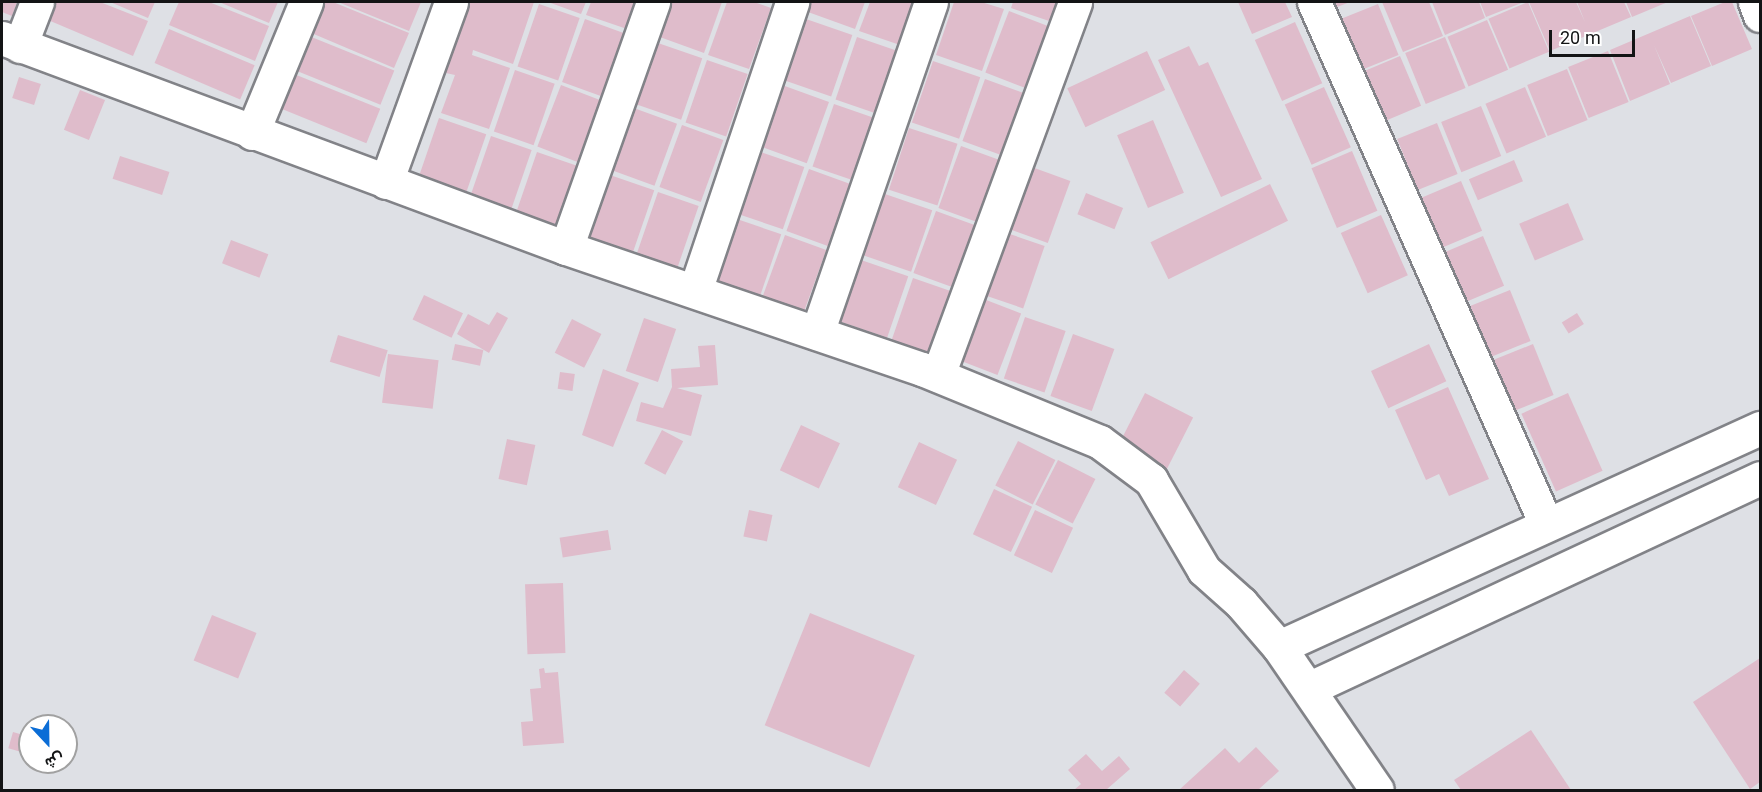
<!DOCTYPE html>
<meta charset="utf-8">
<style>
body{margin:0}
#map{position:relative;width:1762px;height:792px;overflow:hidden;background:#dee0e5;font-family:Georgia,Vazirmatn,serif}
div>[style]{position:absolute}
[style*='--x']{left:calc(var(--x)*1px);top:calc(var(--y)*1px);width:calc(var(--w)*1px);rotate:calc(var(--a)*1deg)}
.building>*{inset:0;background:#dfbccb;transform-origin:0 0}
.roads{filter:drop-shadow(2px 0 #828388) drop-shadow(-2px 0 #828388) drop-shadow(0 2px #828388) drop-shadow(0 -2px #828388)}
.street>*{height:33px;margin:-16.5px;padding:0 16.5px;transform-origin:16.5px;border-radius:16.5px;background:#fff}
span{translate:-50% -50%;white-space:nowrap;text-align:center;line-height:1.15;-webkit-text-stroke:4.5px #fff;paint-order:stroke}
.frame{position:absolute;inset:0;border:3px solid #131415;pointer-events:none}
.north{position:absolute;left:18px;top:714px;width:60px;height:60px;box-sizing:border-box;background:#fff;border:2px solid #a1a1a1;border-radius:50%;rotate:158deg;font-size:16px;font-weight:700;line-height:24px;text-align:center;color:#131415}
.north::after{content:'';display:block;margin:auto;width:21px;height:27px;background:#0b6dd6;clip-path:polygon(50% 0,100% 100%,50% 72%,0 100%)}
.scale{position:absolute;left:1549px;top:30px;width:86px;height:27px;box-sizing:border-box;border:3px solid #131415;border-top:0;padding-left:8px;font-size:18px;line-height:21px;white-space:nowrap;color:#131415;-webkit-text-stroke:4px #fff;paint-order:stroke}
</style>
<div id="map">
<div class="building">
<i style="clip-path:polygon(2px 2px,17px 2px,12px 16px,2px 12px)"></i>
<i style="clip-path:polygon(55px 2px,100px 2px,148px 21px,133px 56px,48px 20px)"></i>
<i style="clip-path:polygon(110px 2px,155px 2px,148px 18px)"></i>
<i style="clip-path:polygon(179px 2px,209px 2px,269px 26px,255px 61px,169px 25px)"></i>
<i style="clip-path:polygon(219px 2px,278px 2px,269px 23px)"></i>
<i style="clip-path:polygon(321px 2px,333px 2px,409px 33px,394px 68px,309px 32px)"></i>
<i style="clip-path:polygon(338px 2px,421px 2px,409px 31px)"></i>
<i style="clip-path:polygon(449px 2px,534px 2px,513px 64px,473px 50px,472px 55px,510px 68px,489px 129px,441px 113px,455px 75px,432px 70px)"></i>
<i style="clip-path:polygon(548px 2px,586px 2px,581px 14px)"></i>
<i style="clip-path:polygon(591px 2px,637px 2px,627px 29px,586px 15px)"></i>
<i style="clip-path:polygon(669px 2px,722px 2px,704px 53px,657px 36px)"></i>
<i style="clip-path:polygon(727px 2px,754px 2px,771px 8px,749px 69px,708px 55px)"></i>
<i style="clip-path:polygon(812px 2px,865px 2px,855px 29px,808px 12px)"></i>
<i style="clip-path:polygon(870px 2px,916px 2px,900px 45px,859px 31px)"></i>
<i style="clip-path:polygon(954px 2px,981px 2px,1004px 9px,982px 71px,936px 55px)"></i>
<i style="clip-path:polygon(1013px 2px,1059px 2px,1052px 22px,1011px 8px)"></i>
<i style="clip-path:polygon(1238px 2px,1285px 2px,1292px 17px,1252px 34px)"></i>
<i style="clip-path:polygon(1329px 2px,1350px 2px,1332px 9px)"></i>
<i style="clip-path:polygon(1382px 2px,1429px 2px,1443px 36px,1403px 52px)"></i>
<i style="clip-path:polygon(1432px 2px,1479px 2px,1485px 18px,1445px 35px)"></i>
<i style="clip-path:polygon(1480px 2px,1524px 2px,1486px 17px)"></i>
<i style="left:1528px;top:2px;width:54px;height:43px;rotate:67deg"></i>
<i style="clip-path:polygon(1529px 2px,1576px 2px,1585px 22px,1577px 2px,1624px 2px,1631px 17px,1550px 51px)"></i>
<i style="clip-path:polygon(1626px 2px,1668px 2px,1632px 17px)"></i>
<i style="clip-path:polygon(1725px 2px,1732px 2px,1752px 49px,1712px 66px,1691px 16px)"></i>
<i style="left:539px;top:4px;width:43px;height:66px;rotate:19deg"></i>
<i style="left:1378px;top:4px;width:55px;height:43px;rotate:68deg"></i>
<i style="left:1009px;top:11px;width:43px;height:66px;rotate:21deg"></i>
<i style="clip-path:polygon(1690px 16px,1711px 66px,1671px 83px,1654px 45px,1670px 84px,1630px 101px,1610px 50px)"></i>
<i style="left:585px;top:19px;width:44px;height:67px;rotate:20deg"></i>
<i style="left:806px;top:19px;width:49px;height:65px;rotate:19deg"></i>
<i style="left:1487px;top:20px;width:54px;height:43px;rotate:67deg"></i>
<i style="left:1295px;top:22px;width:67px;height:44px;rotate:66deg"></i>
<i style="left:169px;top:29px;width:93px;height:37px;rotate:23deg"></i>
<i style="left:309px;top:36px;width:92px;height:37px;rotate:22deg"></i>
<i style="left:857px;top:37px;width:43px;height:66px;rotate:19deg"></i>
<i style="left:1445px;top:37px;width:55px;height:43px;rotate:68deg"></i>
<i style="left:655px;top:42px;width:50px;height:65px;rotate:19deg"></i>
<i style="clip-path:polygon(1189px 46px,1199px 66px,1208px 62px,1262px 179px,1221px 197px,1158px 60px)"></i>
<i style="left:1147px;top:51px;width:43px;height:88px;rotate:65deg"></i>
<i style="left:1608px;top:51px;width:55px;height:43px;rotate:68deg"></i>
<i style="left:1400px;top:56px;width:54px;height:43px;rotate:67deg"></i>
<i style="left:707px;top:60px;width:43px;height:66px;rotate:19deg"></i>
<i style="left:933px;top:61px;width:50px;height:65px;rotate:19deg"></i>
<i style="left:1567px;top:69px;width:55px;height:43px;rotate:68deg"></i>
<i style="left:515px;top:70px;width:42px;height:65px;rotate:19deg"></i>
<i style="left:294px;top:74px;width:93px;height:37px;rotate:22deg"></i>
<i style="left:19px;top:77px;width:23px;height:22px;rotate:18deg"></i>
<i style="left:985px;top:79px;width:44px;height:66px;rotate:20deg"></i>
<i style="left:561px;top:85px;width:43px;height:66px;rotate:21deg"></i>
<i style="left:782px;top:85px;width:50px;height:65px;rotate:20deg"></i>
<i style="left:1324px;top:87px;width:66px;height:43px;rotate:66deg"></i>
<i style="left:1525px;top:87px;width:54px;height:43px;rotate:67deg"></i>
<i style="left:80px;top:90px;width:27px;height:43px;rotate:22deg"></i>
<i style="left:834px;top:104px;width:42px;height:66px;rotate:19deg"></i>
<i style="left:1481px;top:106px;width:54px;height:43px;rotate:68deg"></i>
<i style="left:631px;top:107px;width:49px;height:66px;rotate:20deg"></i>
<i style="left:439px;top:118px;width:50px;height:65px;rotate:19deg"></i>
<i style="left:1153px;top:120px;width:79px;height:39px;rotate:67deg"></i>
<i style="left:1437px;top:123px;width:55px;height:43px;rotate:68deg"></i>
<i style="left:682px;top:125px;width:44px;height:66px;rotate:20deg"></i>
<i style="left:909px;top:128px;width:51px;height:65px;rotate:18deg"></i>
<i style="left:491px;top:136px;width:43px;height:66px;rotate:19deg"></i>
<i style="left:961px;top:146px;width:44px;height:66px;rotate:20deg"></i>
<i style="left:758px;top:151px;width:49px;height:66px;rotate:19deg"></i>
<i style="left:1352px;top:151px;width:65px;height:44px;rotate:67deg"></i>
<i style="left:537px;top:152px;width:43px;height:65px;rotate:19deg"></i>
<i style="left:120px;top:156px;width:52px;height:24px;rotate:18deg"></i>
<i style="left:1514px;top:160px;width:23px;height:49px;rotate:67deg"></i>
<i style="left:1029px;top:166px;width:44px;height:66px;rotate:20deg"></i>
<i style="left:809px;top:169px;width:44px;height:66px;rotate:20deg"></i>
<i style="left:607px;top:174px;width:50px;height:65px;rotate:19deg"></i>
<i style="left:1461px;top:181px;width:54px;height:43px;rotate:67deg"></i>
<i style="left:1270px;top:184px;width:41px;height:133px;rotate:64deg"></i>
<i style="left:658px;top:192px;width:43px;height:66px;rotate:19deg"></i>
<i style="left:1086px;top:193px;width:40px;height:23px;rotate:22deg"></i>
<i style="left:885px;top:194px;width:50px;height:65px;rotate:19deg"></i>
<i style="left:1568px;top:203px;width:40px;height:53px;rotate:67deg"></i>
<i style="left:936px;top:211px;width:44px;height:66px;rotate:20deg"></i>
<i style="left:1381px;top:215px;width:66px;height:44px;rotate:66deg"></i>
<i style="left:734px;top:218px;width:50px;height:65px;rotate:19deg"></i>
<i style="left:1004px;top:232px;width:43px;height:66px;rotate:19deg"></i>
<i style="left:785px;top:235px;width:44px;height:67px;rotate:20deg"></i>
<i style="left:1483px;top:236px;width:54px;height:43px;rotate:67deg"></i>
<i style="left:231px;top:240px;width:40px;height:25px;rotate:21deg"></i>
<i style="left:861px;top:260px;width:50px;height:65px;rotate:19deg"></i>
<i style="left:913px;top:278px;width:42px;height:66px;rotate:19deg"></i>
<i style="left:1510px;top:290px;width:55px;height:43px;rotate:68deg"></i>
<i style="left:424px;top:295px;width:43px;height:27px;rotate:25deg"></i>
<i style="left:981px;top:298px;width:43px;height:66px;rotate:21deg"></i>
<i style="clip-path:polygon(497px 312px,508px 318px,489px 353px,457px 334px,468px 314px,489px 325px)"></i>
<i style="left:1577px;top:313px;width:13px;height:18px;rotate:58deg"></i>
<i style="left:1025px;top:317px;width:43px;height:65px;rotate:19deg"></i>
<i style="left:644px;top:318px;width:34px;height:56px;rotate:19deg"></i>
<i style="left:572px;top:319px;width:33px;height:38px;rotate:27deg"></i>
<i style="left:1073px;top:334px;width:44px;height:66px;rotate:20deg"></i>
<i style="left:338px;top:335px;width:52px;height:28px;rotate:17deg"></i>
<i style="left:455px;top:344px;width:29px;height:16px;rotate:12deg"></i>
<i style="left:1429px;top:344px;width:41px;height:64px;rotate:65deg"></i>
<i style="left:1533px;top:344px;width:55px;height:43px;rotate:68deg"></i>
<i style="clip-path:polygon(715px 345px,718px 385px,677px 388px,702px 395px,691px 436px,636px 421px,641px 402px,663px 408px,672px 387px,671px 369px,700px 367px,698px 346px)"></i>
<i style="left:388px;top:354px;width:51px;height:49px;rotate:7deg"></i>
<i style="clip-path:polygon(603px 369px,639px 383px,613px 447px,582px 435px)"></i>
<i style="left:560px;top:372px;width:15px;height:17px;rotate:8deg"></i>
<i style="clip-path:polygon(1448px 387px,1489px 479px,1449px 496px,1439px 474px,1426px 480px,1395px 410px)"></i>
<i style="left:1145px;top:393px;width:54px;height:58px;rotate:27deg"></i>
<i style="left:1568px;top:393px;width:85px;height:51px;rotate:66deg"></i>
<i style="left:801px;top:425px;width:43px;height:50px;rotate:25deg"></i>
<i style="left:662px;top:430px;width:24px;height:38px;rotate:28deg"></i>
<i style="left:507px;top:439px;width:29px;height:41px;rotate:12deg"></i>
<i style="left:1018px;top:441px;width:42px;height:50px;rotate:27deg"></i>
<i style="left:919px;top:442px;width:42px;height:50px;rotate:25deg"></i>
<i style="left:1058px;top:460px;width:42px;height:50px;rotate:27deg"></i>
<i style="left:994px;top:489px;width:42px;height:50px;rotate:25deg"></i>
<i style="left:749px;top:510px;width:24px;height:27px;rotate:12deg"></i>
<i style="left:1035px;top:510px;width:42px;height:50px;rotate:25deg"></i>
<i style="left:608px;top:530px;width:20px;height:49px;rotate:81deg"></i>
<i style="left:563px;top:583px;width:70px;height:38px;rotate:88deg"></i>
<i style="left:810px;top:613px;width:113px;height:121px;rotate:22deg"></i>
<i style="left:212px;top:615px;width:48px;height:49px;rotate:22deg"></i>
<i style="clip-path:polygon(1760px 658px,1760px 782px,1750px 789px,1693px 702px)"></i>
<i style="clip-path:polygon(544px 668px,545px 673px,558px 672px,564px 743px,523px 746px,521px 722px,533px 721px,530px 689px,541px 688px,539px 669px)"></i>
<i style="left:1184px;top:670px;width:21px;height:30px;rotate:41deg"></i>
<i style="clip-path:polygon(1531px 730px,1571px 790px,1461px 790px,1454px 780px)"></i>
<i style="left:13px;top:732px;width:18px;height:17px;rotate:16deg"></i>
<i style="clip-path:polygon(1256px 747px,1279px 771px,1258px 790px,1179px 790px,1225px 748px,1239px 763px)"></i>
<i style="clip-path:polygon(1086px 754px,1102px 771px,1119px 756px,1130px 769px,1106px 790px,1074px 790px,1081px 784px,1068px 770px)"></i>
</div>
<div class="roads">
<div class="street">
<i style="--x:1314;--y:2;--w:571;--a:66.04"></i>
<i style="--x:1755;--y:2;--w:14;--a:69"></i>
<i style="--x:2;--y:38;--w:602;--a:20.42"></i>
<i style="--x:566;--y:248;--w:376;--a:18.8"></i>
<i style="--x:922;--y:369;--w:192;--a:22.3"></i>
<i style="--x:1100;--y:442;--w:64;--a:36.7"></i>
<i style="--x:1151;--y:480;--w:104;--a:59.5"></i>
<i style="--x:1204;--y:570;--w:50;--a:41.7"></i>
<i style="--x:1241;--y:603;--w:58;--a:49.2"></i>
<i style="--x:1279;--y:647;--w:173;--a:55.6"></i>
<i style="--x:20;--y:46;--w:47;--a:-68.9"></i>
<i style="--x:252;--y:133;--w:142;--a:-67.6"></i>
<i style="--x:386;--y:182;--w:191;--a:-70.1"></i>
<i style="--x:566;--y:248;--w:261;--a:-70.5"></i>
<i style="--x:695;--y:291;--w:305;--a:-71.4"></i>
<i style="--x:817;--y:333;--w:350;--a:-71"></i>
<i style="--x:938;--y:375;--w:397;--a:-69.8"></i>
<i style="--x:1279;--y:647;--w:529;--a:-24.48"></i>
<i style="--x:1310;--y:688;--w:497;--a:-25"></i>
</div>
</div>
<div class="frame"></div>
<div class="north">ش</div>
<div class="scale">20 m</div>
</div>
